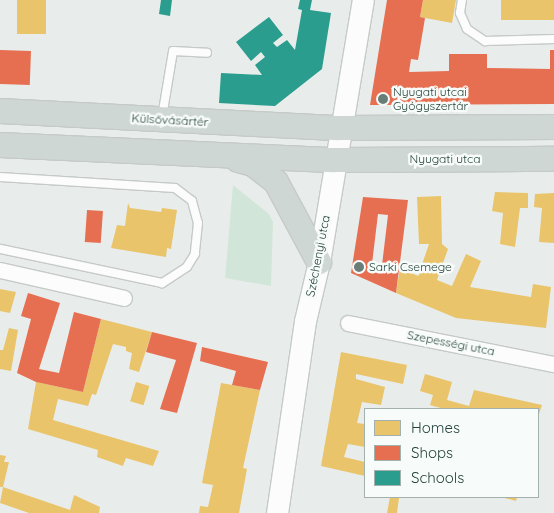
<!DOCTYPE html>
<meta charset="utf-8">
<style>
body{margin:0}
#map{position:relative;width:554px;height:513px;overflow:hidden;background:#e8edeb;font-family:Quicksand,sans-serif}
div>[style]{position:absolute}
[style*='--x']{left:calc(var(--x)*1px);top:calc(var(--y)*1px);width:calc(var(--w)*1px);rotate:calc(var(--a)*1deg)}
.green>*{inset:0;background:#d1e6d8}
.homes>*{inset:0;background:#e9c46a;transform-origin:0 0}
.shops>*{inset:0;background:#e76f51;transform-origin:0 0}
.schools>*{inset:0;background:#2a9d8f}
.roads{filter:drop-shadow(1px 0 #c5cac8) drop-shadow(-1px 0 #c5cac8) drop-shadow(0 1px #c5cac8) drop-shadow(0 -1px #c5cac8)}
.lane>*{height:8px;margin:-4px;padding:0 4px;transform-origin:4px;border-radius:4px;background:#fcfcfc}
.street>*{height:15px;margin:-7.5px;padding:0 7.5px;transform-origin:7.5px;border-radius:7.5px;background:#fcfcfc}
.secondary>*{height:21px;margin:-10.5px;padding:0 10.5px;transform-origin:10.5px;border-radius:10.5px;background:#fcfcfc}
.primary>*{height:24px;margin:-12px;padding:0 12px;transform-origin:12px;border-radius:12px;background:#cfd7d5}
.dots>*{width:14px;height:14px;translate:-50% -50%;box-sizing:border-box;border:2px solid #f7fbf9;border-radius:50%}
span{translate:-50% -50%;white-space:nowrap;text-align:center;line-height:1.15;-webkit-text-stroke:5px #f7fbf9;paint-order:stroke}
.poi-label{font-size:12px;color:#24423a}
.left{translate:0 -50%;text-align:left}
.street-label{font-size:12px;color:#24423a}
.legend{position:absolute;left:364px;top:408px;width:175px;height:90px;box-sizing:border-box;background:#f7fbf9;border:1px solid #a3b1ad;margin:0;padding:6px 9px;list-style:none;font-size:15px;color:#24423a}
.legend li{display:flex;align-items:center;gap:10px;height:25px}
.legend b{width:25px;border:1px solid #a3b1ad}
</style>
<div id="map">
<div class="green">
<i style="clip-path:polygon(233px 185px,269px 214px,273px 222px,271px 286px,225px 278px)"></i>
</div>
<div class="homes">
<i style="left:17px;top:0;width:29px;height:34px"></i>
<i style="clip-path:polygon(423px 0,456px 0,452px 23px,420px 17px)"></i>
<i style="left:501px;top:0;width:53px;height:20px"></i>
<i style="clip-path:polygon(495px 192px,528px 193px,528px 208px,520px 208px,515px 247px,500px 244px,503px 213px,492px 211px)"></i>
<i style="clip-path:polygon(554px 193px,554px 243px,539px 242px,542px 208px,534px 207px,535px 194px)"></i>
<i style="clip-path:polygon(441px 196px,442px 244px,448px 249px,437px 280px,452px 286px,466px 254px,481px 261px,470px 287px,531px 297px,533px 284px,551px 287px,546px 328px,456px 318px,396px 293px,400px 268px,418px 276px,429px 244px,419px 244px,417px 197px)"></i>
<i style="clip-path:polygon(128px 203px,130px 208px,161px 212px,162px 208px,177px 210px,171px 249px,167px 248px,166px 257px,111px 248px,117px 225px,125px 226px)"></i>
<i style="clip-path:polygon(0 289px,16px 292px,10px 313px,0 311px)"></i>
<i style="clip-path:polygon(101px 319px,152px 332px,139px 372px,129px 369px,132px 353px,126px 351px,126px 347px,113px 344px,96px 395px,92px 394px,88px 406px,58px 399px,53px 420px,159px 451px,153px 466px,126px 458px,123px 466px,97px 457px,98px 450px,28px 429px,36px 382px,83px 392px)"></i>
<i style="clip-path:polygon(9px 328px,18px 330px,11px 371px,0 369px,0 350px,3px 350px)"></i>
<i style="clip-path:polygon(341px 352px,407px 365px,403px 384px,356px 374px,356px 379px,385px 387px,381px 405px,362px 402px,357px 423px,365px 424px,365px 447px,348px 444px,344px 457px,365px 462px,365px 476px,321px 466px)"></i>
<i style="clip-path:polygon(425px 374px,452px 382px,447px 400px,469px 406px,474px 390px,542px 405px,538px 417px,538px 409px,444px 409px,430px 405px,433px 395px,420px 391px)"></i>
<i style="left:136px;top:382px;width:14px;height:20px;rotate:17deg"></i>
<i style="clip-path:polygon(221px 383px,260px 390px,243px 468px,247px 469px,239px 513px,199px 513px,200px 506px,208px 507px,213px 485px,202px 483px)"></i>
<i style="clip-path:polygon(0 455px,6px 456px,4px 462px,9px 462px,3px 487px,0 487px)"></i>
<i style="clip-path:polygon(3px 487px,70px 510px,74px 495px,100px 507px,99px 513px,29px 513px,0 503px)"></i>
<i style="clip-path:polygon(390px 497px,399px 498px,397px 513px,387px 513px)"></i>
<i style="clip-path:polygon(501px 497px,517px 497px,516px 501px)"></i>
</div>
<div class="shops">
<i style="clip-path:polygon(387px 0,423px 0,420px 17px,425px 18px,418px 60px,411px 59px,409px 72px,449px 71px,449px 54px,487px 54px,487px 68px,550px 69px,550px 50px,554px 50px,554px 104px,370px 105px)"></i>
<i style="left:0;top:50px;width:31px;height:34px;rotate:2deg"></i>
<i style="clip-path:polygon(evenodd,363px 197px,408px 200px,396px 293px,351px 273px,363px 197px,378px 214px,388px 215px,382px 265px,372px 264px,378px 214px)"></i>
<i style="left:87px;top:210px;width:16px;height:32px;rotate:4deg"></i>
<i style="clip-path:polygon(28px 293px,60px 303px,39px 369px,59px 373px,74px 312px,101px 319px,83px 392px,36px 382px,17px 373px,31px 319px,21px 316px)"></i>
<i style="clip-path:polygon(152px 332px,197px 343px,177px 413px,160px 409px,176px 360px,146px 352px)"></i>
<i style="clip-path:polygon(202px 347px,268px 362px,260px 390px,232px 385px,236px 371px,200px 361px)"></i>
</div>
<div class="schools">
<i style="clip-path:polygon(161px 0,172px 0,170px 16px,159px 14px)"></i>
<i style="clip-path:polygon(300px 0,312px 0,310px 10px,331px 13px,322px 69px,275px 106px,219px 103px,221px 73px,262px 75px,255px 65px,265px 57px,261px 52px,251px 61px,236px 42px,269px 17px,283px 35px,273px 43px,277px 47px,287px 40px,295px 50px,302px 10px,298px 9px)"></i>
</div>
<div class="roads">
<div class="lane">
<i style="--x:462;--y:0;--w:13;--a:99"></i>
<i style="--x:460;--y:13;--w:17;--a:66"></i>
<i style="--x:467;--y:29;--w:22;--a:34"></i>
<i style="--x:485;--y:41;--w:69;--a:-1.7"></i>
<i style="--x:162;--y:117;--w:67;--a:-80.5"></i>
<i style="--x:173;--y:51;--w:34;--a:3"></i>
<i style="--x:0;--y:177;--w:175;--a:3.6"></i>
<i style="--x:175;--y:188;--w:21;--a:37"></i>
<i style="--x:192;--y:201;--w:23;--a:75"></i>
<i style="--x:198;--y:223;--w:31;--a:96"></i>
<i style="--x:195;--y:254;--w:15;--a:122"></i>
<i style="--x:187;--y:267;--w:30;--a:147"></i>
<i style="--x:162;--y:283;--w:166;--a:-168.1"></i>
</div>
<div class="street">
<i style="--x:0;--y:270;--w:127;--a:12.7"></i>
<i style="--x:348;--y:323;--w:210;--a:11.3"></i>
</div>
<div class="secondary">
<i style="--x:277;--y:513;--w:194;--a:-81.7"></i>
<i style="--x:305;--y:321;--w:61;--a:-76.7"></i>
<i style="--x:319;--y:262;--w:266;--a:-80.5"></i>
</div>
<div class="primary">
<i style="--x:0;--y:111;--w:340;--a:2.9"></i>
<i style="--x:340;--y:128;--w:214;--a:-0.3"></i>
<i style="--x:0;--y:145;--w:335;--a:2.6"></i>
<i style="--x:335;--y:160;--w:219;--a:-0.3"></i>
<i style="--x:238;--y:160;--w:16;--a:15"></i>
<i style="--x:253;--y:164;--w:29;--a:38"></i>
<i style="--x:276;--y:182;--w:91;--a:61.7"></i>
</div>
</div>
<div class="dots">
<i style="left:383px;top:99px;background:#697e78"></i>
<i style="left:359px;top:267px;background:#697e78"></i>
</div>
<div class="poi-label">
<span class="left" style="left:393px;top:99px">Nyugati utcai<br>Gyógyszertár</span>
<span class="left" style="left:369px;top:267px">Sarki Csemege</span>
</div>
<div class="street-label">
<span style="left:170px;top:120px;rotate:3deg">Külsővásártér</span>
<span style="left:445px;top:159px">Nyugati utca</span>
<span style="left:318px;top:256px;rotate:-79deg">Széchenyi utca</span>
<span style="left:451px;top:343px;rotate:11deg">Szepességi utca</span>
</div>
<ul class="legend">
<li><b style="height:14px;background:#e9c46a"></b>Homes</li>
<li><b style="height:14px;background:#e76f51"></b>Shops</li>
<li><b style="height:14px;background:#2a9d8f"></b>Schools</li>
</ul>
</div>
